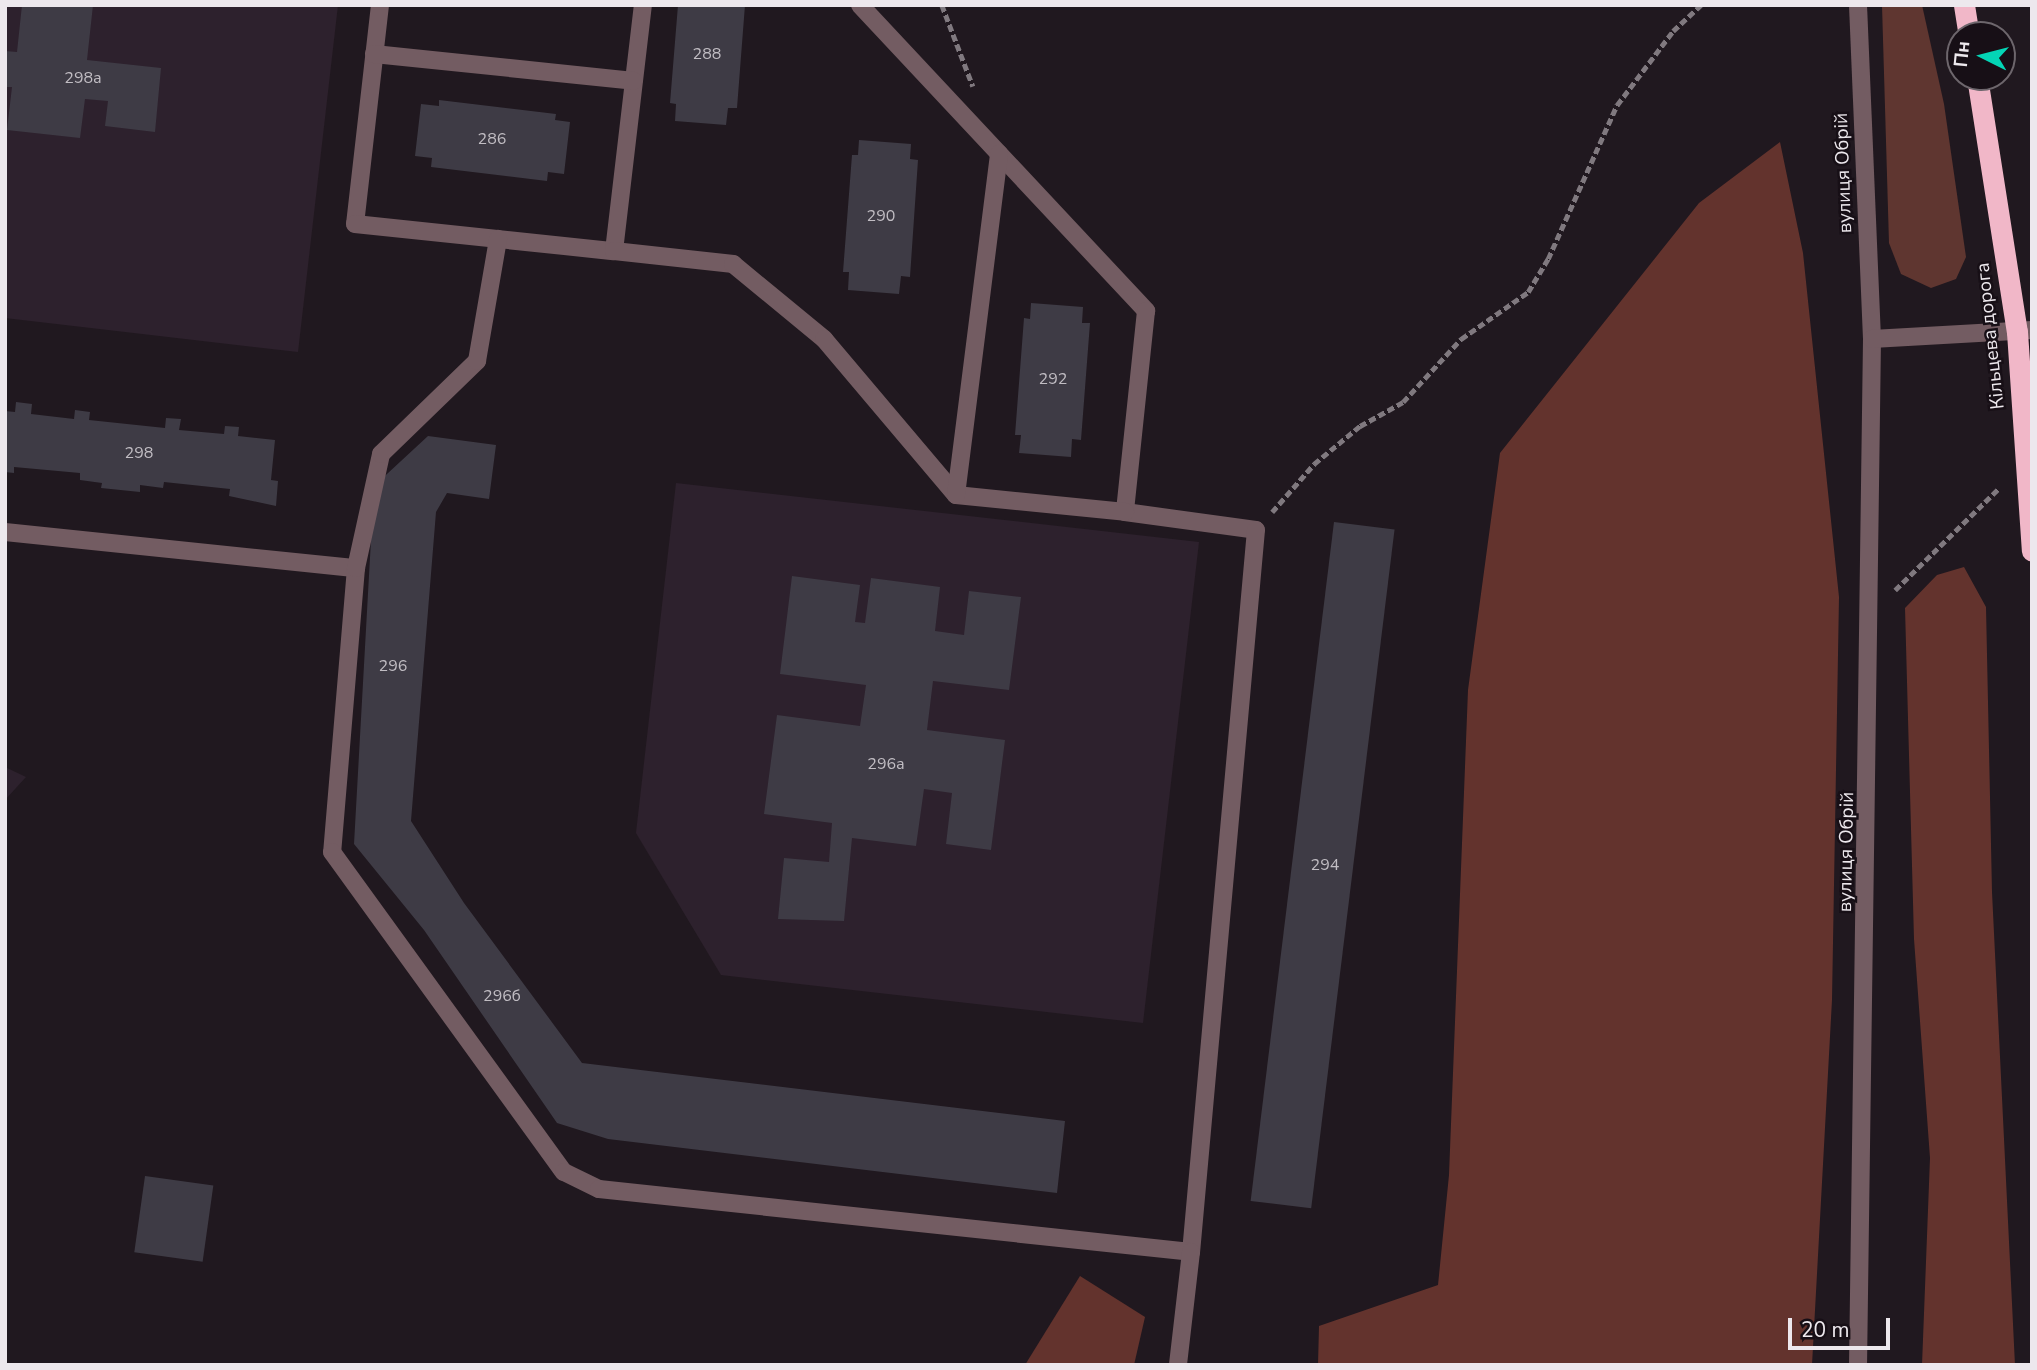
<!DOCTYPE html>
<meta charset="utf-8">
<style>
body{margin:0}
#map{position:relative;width:2037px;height:1370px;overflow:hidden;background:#20181f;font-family:"Nunito Sans",sans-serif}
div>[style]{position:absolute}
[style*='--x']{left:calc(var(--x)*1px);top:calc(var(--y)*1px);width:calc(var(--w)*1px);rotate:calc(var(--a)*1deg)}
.built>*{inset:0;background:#2d212d}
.green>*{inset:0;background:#5f3630}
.forest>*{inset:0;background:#63332d}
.building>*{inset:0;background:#3e3b45;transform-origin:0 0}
.path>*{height:4.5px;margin-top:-2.25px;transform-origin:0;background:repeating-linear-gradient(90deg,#80797f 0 7px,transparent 0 10.5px)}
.minor>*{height:18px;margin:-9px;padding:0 9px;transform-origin:9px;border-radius:9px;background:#735c62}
.highway>*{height:21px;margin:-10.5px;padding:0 10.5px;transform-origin:10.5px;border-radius:10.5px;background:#f1b7c8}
span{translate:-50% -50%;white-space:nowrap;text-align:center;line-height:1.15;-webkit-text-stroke:5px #170f16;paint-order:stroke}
.number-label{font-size:16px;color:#c1bdc3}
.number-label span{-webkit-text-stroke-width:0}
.street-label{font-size:19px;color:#ede8ed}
.frame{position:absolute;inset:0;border:7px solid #ede8ed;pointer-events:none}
.north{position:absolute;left:1946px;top:21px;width:70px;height:70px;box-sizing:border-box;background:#170f16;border:2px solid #6d666c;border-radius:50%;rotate:276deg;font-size:19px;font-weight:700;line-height:28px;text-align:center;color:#ede8ed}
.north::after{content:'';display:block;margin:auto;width:24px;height:32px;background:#04d5b6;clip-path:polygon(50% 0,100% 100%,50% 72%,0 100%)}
.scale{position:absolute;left:1788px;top:1318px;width:102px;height:32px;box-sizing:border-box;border:4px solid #ede8ed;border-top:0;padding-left:9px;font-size:21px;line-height:24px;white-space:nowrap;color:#ede8ed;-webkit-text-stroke:5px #170f16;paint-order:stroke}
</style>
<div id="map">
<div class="built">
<i style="clip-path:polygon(5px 5px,338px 5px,298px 352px,5px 318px)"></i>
<i style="clip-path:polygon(676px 483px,1199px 542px,1143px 1023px,721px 975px,636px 833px)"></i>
<i style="clip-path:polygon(5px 767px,26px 777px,5px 800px)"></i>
</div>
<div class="green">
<i style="clip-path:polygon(1882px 5px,1922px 5px,1944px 104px,1966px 257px,1956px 279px,1931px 288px,1901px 274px,1889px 243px)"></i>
</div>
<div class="forest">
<i style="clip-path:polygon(1780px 142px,1803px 253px,1839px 597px,1832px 1000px,1812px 1365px,1318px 1365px,1319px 1326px,1438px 1285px,1449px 1175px,1468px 690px,1500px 453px,1699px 203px)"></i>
<i style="clip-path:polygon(1964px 567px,1986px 607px,1992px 892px,2015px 1365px,1922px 1365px,1930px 1158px,1914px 939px,1905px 608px,1937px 575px)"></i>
<i style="clip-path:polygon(1080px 1276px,1145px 1317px,1134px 1365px,1025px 1365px)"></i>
</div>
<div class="building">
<i style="clip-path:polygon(22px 5px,93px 5px,87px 60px,161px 68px,155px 132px,105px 126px,108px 101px,85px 99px,80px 138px,7px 130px,12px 87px,5px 87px,5px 51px,17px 52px)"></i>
<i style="clip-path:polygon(678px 5px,745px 5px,737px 108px,728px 108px,726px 125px,675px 121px,676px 104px,670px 103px)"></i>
<i style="clip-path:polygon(439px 100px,556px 114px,555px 120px,570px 122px,564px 174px,548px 172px,547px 181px,431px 167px,432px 158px,415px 156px,421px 104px,439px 106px)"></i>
<i style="clip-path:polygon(859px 140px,911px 144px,910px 159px,918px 160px,910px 277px,901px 276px,899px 294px,848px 290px,849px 272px,843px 272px,852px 155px,858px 155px)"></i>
<i style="clip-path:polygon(1031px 303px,1083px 307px,1082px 323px,1090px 323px,1081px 440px,1072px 439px,1071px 457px,1019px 453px,1021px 435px,1015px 435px,1024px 318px,1030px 319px)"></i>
<i style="clip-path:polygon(16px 402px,32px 404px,31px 414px,74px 419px,75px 410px,90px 412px,89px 420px,165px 428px,166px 418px,181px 419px,179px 430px,224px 434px,225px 426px,239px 427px,238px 436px,275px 440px,271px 480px,278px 481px,276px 506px,229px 496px,230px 489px,164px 482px,163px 488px,140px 485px,140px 492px,101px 488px,102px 483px,80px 480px,80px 473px,14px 467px,14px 473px,5px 472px,5px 411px,15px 412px)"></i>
<i style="clip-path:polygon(428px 436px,496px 445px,489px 499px,447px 493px,436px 512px,411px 821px,464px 903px,582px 1063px,1065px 1121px,1057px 1193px,608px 1139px,557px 1123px,424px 930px,354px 844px,374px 486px)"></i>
<i style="left:1334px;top:522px;width:61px;height:684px;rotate:7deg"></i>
<i style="clip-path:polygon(792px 576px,860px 585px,855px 622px,865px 623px,871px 578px,940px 587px,935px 631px,964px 635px,969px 591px,1021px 597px,1009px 690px,933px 681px,927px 730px,1005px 740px,991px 850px,946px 844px,952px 793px,924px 789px,916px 846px,852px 838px,844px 921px,778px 919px,784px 858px,829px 862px,832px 823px,764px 814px,777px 715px,860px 726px,866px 685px,780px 674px)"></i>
<i style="left:145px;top:1176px;width:69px;height:77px;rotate:8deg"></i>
</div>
<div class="path">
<i style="--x:942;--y:5;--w:87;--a:69.1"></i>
<i style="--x:1272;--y:512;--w:64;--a:-48.8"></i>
<i style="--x:1314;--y:464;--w:60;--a:-39.6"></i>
<i style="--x:1360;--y:426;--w:49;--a:-29.2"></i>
<i style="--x:1403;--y:402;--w:86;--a:-47.4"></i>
<i style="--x:1461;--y:339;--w:82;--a:-35"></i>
<i style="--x:1528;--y:292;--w:39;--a:-59"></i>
<i style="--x:1548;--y:259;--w:169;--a:-65.9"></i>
<i style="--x:1617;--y:105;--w:93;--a:-52.9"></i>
<i style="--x:1673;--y:31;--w:38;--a:-43"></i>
<i style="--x:1895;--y:590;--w:146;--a:-44.4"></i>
</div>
<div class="minor">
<i style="--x:380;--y:5;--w:220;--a:96.5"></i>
<i style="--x:355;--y:224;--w:260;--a:6"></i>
<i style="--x:614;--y:251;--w:248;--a:-83.3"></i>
<i style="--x:860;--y:5;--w:419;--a:46.9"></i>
<i style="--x:1146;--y:311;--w:202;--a:96"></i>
<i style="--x:1125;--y:512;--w:132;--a:7.8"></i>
<i style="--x:1256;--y:530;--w:725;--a:95.14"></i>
<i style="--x:1858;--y:5;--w:334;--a:87.6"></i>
<i style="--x:1872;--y:339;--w:1026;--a:90.78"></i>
<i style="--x:374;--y:54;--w:261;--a:5.9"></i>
<i style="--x:614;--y:251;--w:120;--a:6.2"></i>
<i style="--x:733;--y:264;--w:118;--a:39.5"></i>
<i style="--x:824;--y:339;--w:204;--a:49.8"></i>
<i style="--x:956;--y:495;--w:170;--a:5.7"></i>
<i style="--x:1872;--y:339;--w:160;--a:-3.2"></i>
<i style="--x:956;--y:495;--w:344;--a:-82.8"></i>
<i style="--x:5;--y:532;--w:353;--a:5.9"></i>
<i style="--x:356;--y:568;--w:285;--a:94.8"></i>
<i style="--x:332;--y:852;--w:395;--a:54.1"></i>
<i style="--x:564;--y:1172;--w:39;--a:26"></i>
<i style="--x:599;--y:1189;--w:595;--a:6.07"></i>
<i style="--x:1191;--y:1252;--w:114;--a:96.6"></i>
<i style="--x:356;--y:568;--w:117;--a:-77.6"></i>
<i style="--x:381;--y:454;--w:134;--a:-44.1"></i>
<i style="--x:477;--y:361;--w:124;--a:-80.2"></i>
</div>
<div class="highway">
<i style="--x:1964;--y:5;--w:30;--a:81"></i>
<i style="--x:1977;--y:77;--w:258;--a:81.1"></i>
<i style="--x:2017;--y:332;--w:219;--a:86.1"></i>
</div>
<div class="number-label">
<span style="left:707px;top:54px">288</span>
<span style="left:83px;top:78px">298а</span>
<span style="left:492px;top:139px">286</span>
<span style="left:881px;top:216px">290</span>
<span style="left:1053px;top:379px">292</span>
<span style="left:139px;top:453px">298</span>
<span style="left:393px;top:666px">296</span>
<span style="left:886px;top:764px">296а</span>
<span style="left:1325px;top:865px">294</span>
<span style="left:502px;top:996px">296б</span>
</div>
<div class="street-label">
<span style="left:1844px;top:173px;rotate:-92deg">вулиця Обрій</span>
<span style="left:1991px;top:336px;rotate:-96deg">Кільцева дорога</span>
<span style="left:1847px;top:852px;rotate:-89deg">вулиця Обрій</span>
</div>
<div class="frame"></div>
<div class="north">Пн</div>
<div class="scale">20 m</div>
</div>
